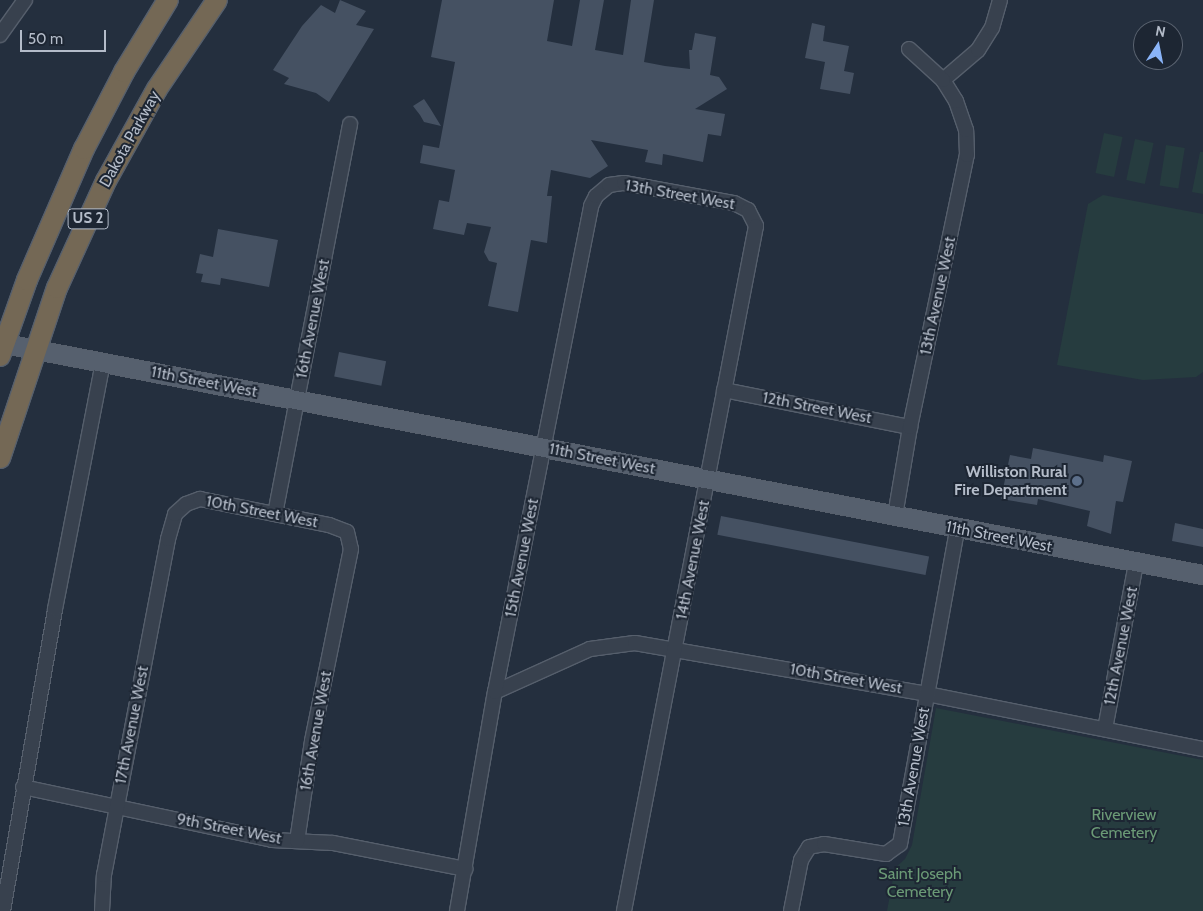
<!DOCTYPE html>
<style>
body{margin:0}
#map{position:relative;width:1203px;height:911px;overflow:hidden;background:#242f3e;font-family:Cabin,sans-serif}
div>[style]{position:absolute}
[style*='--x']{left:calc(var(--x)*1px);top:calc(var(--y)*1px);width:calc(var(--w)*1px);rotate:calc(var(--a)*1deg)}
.green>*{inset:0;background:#263c3f;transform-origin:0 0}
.building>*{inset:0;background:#455162;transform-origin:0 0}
.roads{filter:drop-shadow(1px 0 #565f6c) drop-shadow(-1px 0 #565f6c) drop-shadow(0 1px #565f6c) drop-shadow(0 -1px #565f6c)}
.minor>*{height:14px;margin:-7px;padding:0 7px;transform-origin:7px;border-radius:7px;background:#38414e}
.major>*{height:18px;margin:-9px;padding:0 9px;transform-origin:9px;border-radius:9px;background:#56606e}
.highway>*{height:20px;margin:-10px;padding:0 10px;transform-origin:10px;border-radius:10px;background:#746855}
.dots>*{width:14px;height:14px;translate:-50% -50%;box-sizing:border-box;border:2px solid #1d2633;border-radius:50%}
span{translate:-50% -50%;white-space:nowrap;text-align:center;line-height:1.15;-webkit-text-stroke:4px #1d2633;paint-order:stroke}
.shield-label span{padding:1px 4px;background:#1d2633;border:1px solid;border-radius:4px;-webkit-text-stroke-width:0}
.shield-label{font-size:15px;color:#b4bcc9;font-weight:700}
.street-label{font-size:16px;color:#b4bcc9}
.poi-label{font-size:16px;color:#b4bcc9;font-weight:700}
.right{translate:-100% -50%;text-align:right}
.park-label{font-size:16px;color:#6b9a76}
.north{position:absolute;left:1133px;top:20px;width:50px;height:50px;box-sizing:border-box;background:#1d2633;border:1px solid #59626f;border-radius:50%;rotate:11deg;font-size:14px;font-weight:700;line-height:20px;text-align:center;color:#b4bcc9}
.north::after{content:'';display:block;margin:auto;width:18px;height:22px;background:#8ab4f8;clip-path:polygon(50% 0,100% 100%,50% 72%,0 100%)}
.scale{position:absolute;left:20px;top:30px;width:86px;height:22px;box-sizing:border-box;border:2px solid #b4bcc9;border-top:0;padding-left:6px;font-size:15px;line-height:18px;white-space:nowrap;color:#b4bcc9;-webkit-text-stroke:4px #1d2633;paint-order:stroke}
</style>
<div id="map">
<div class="green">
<i style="left:1104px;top:133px;width:19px;height:41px;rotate:12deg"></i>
<i style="left:1135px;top:139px;width:19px;height:42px;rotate:12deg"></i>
<i style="left:1166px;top:145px;width:19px;height:41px;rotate:9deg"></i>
<i style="clip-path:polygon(1200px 152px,1203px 152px,1203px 194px,1192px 192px)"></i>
<i style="clip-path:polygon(1103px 195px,1203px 214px,1203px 372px,1196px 377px,1143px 380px,1057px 365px,1088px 204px)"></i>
<i style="clip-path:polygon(936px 708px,1203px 760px,1203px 911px,887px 911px,895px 868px,905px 859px,912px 845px)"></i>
</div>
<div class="building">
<i style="clip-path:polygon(340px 0,366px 11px,356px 25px,374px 29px,329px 102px,316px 93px,284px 84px,289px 78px,273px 70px,302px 26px,321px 5px,335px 13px)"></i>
<i style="clip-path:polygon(442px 0,554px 0,547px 41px,572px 46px,580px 0,604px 0,595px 50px,623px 55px,631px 0,654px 0,644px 62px,665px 66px,690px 69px,689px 50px,692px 50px,695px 33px,716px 37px,710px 75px,719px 77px,727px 89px,695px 109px,725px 114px,721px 136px,708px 134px,703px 162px,663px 154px,662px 165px,645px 162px,648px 150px,591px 140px,608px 166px,590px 178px,551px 170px,547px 196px,552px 196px,547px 243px,531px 240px,518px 312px,488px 306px,497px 263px,489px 261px,484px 252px,491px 227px,467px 223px,464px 235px,433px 229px,439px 200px,449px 202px,455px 170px,420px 163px,423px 145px,439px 148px,455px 62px,431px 57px)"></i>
<i style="clip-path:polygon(812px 23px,825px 26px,823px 41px,849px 46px,844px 71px,854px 73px,850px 94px,820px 89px,825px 62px,805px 58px)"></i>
<i style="clip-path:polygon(424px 99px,430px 108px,441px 126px,424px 122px,420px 115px,413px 106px)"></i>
<i style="clip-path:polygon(218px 229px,278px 240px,269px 287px,221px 278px,220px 285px,201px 282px,203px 274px,196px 273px,200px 254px,213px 257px)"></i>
<i style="left:339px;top:352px;width:48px;height:25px;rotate:11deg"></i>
<i style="clip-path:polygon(1033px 448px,1103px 462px,1104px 455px,1132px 461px,1123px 502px,1116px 501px,1111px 534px,1087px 526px,1090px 511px,1038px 499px,1037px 505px,1001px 499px,1010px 455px,1031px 459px)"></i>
<i style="left:721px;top:516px;width:212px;height:19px;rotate:11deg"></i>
<i style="clip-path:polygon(1175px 523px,1203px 529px,1203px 547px,1172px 541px)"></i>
</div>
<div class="roads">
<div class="minor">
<i style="--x:0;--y:35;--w:43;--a:-54.5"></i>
<i style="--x:943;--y:80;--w:46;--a:-40.6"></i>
<i style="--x:978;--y:50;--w:26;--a:-58"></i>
<i style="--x:992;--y:28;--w:29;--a:-74"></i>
<i style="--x:724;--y:390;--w:190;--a:11.3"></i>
<i style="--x:275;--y:514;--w:397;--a:-79.1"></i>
<i style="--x:895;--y:516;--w:90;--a:-80.4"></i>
<i style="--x:910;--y:427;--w:278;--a:-78.2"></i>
<i style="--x:967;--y:155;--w:25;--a:-92"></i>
<i style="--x:966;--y:130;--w:31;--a:-109"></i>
<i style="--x:956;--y:101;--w:25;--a:-122"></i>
<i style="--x:943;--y:80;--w:46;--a:-137.6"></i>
<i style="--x:495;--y:692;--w:104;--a:-24.4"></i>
<i style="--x:590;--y:649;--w:45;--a:-7.6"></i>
<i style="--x:635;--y:643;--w:296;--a:9.9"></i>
<i style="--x:927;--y:694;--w:281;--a:11.3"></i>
<i style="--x:1105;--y:729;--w:169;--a:-79.4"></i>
<i style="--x:23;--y:787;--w:255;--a:12"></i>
<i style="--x:272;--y:840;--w:61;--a:2.8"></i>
<i style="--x:333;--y:843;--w:135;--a:11.1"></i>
<i style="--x:3;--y:911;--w:306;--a:-80.2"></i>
<i style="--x:55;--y:609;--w:251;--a:-79"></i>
<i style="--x:102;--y:911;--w:36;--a:-87"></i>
<i style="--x:104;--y:875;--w:342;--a:-79.2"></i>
<i style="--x:168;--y:539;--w:26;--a:-74"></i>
<i style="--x:175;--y:514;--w:15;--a:-42"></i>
<i style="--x:186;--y:504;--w:15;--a:-20"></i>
<i style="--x:200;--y:499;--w:132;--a:11.4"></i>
<i style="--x:329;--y:525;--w:19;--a:21"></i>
<i style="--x:347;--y:532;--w:17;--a:77"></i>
<i style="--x:351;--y:549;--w:196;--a:101.5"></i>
<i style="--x:312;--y:741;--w:101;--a:98.5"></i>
<i style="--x:457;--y:911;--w:222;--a:-80.2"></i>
<i style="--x:495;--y:692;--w:495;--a:-78.8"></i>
<i style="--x:591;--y:206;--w:11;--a:-63"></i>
<i style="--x:596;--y:196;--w:17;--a:-40"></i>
<i style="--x:609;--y:185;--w:15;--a:-8"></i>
<i style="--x:624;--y:183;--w:112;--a:10.3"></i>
<i style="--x:734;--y:203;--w:16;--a:27"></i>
<i style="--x:748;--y:210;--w:18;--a:63"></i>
<i style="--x:756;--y:226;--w:698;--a:100.91"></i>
<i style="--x:791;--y:911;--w:52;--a:-78.9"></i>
<i style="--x:801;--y:860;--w:15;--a:-58"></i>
<i style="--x:809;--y:847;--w:15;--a:-11"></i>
<i style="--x:824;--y:844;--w:63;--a:9.2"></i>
<i style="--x:886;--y:854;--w:17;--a:-36"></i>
<i style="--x:900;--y:844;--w:320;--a:-79.7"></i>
</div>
<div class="major">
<i style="--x:0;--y:343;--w:1225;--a:10.92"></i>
</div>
<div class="highway">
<i style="--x:0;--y:356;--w:81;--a:-70.4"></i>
<i style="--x:27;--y:280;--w:143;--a:-66.5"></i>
<i style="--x:84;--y:149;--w:87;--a:-62.5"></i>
<i style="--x:124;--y:72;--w:84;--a:-58.6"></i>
<i style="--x:0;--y:458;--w:179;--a:-71.5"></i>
<i style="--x:57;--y:288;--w:118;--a:-65.4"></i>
<i style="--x:106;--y:181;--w:105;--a:-61"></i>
<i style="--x:157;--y:89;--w:107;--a:-56"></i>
</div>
</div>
<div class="dots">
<i style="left:1077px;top:481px;background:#5c6f8a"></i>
</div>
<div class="shield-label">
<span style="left:88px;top:219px">US 2</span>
</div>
<div class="street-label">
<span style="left:130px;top:139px;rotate:-61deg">Dakota Parkway</span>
<span style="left:680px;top:195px;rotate:10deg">13th Street West</span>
<span style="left:938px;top:296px;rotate:-78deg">13th Avenue West</span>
<span style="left:313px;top:319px;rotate:-79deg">16th Avenue West</span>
<span style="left:204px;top:382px;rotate:11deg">11th Street West</span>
<span style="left:817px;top:408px;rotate:11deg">12th Street West</span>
<span style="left:602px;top:459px;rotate:11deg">11th Street West</span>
<span style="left:262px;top:512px;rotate:11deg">10th Street West</span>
<span style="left:999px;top:537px;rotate:11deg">11th Street West</span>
<span style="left:522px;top:558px;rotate:-79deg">15th Avenue West</span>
<span style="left:693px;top:560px;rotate:-79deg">14th Avenue West</span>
<span style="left:1121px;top:646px;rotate:-79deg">12th Avenue West</span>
<span style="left:846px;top:679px;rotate:10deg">10th Street West</span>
<span style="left:132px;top:725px;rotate:-79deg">17th Avenue West</span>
<span style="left:316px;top:731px;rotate:-80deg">16th Avenue West</span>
<span style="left:914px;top:767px;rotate:-80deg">13th Avenue West</span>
<span style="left:229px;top:829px;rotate:11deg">9th Street West</span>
</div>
<div class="poi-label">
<span class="right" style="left:1067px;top:481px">Williston Rural<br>Fire Department</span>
</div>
<div class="park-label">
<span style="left:1124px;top:824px">Riverview<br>Cemetery</span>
<span style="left:920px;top:883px">Saint Joseph<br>Cemetery</span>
</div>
<div class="north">N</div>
<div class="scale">50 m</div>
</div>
